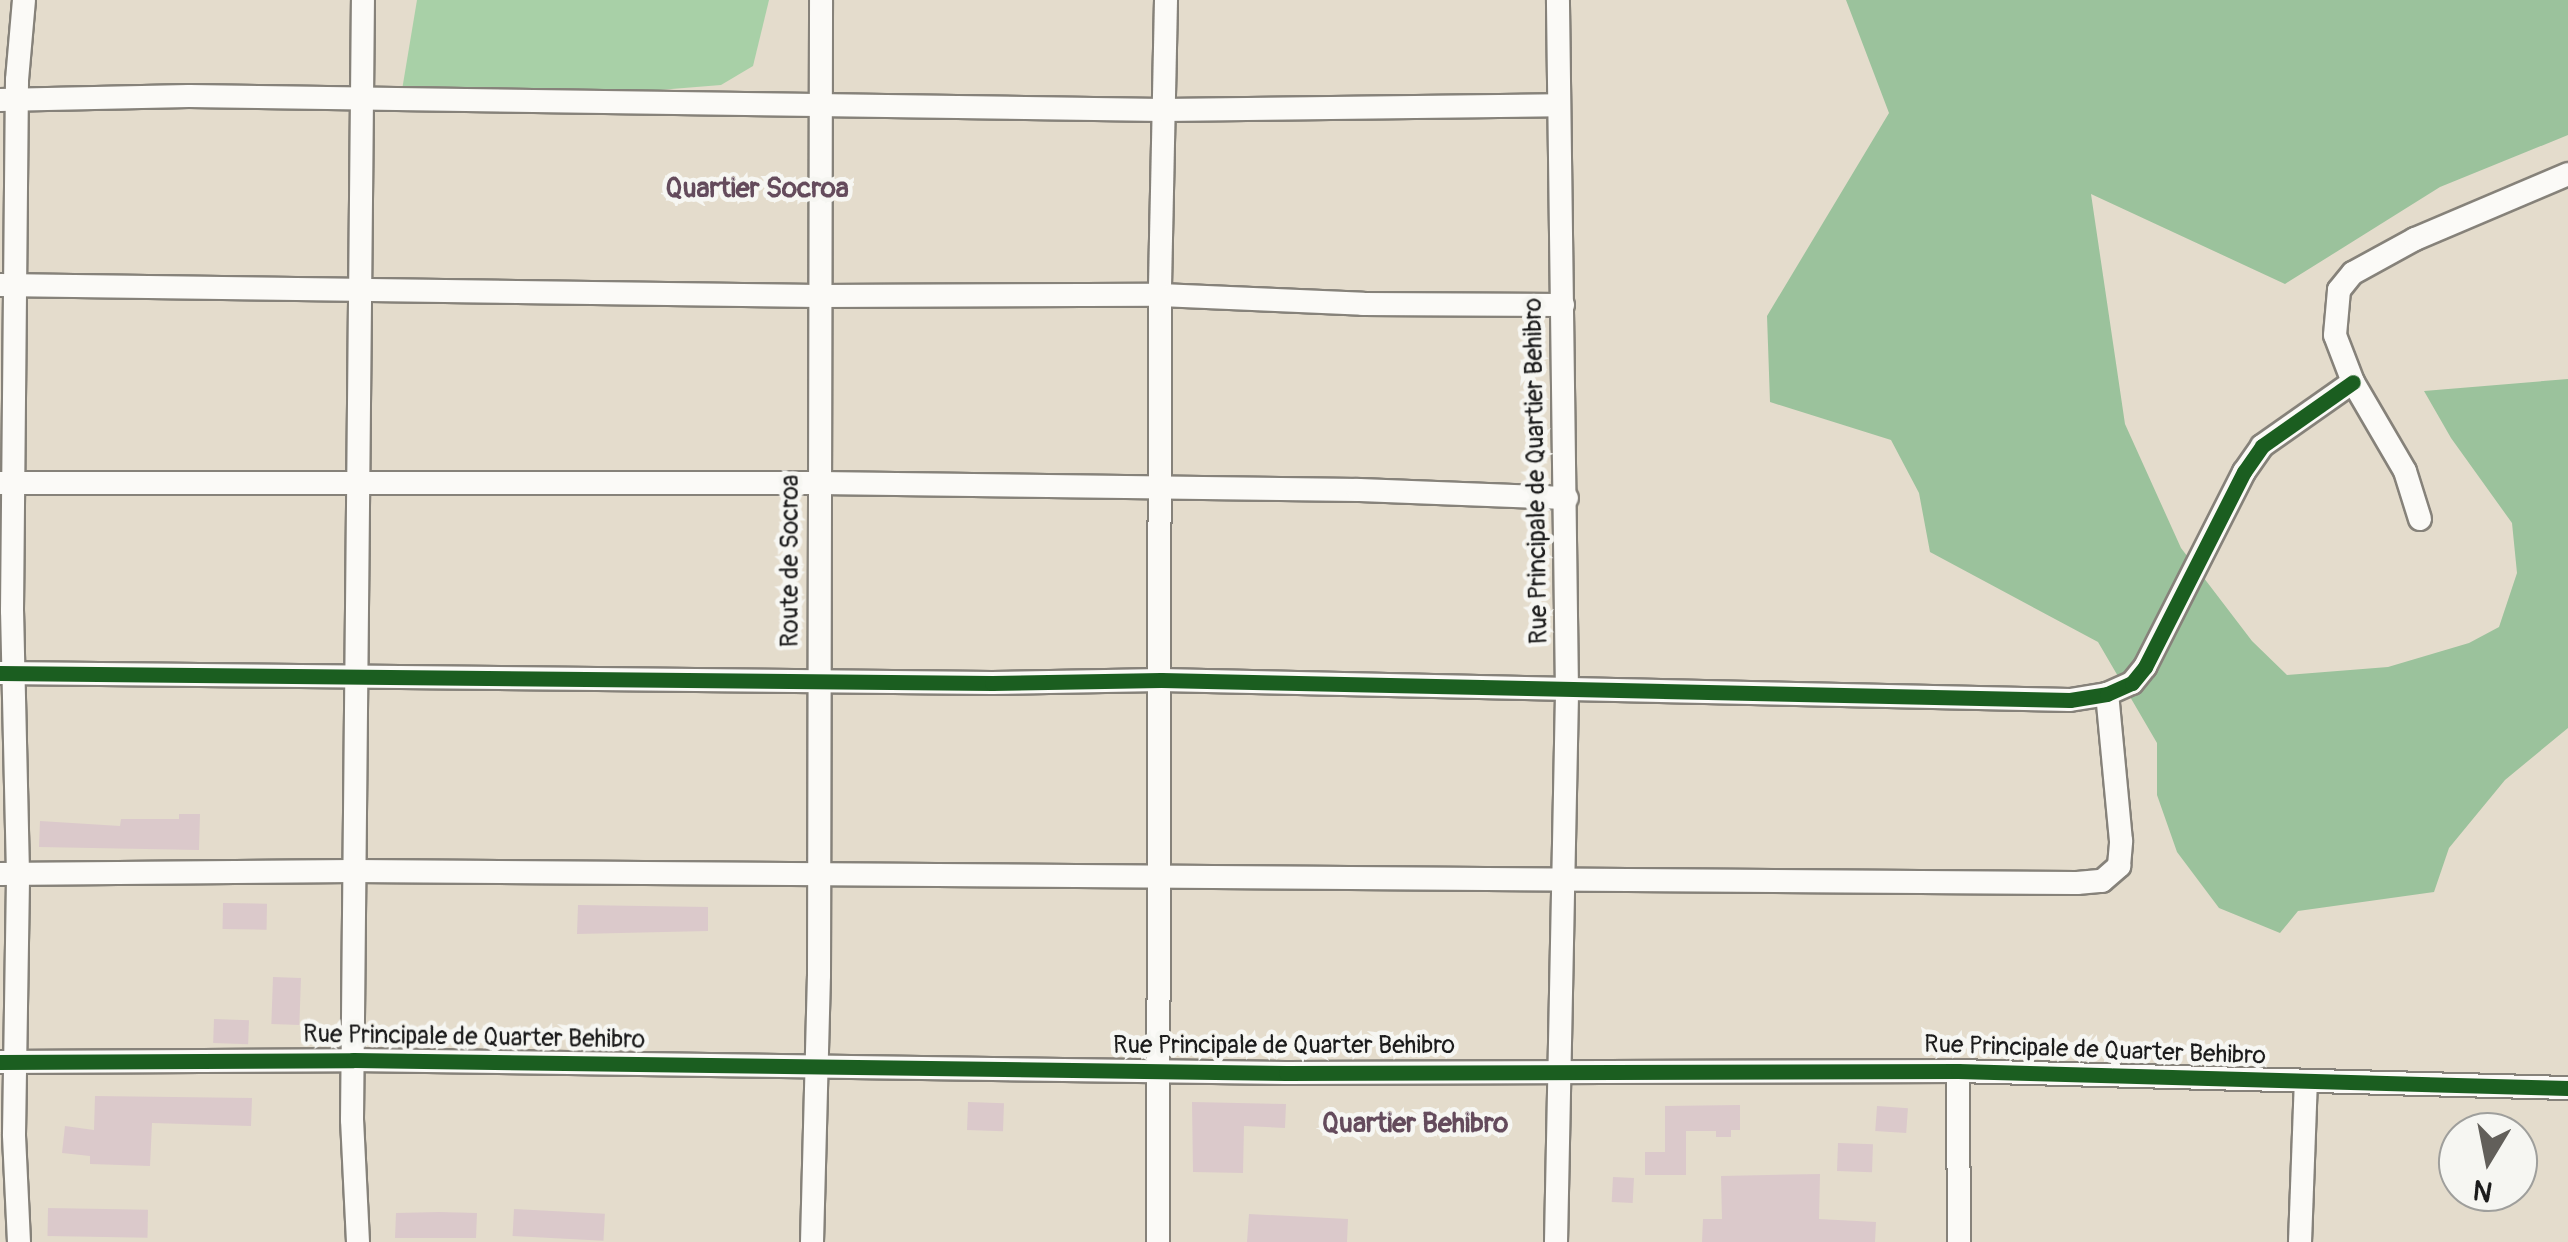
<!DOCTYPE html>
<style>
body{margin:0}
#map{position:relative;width:2568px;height:1242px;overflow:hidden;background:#e4dccc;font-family:Pangolin,sans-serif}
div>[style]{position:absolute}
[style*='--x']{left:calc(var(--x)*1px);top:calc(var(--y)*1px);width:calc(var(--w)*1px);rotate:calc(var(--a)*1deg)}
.green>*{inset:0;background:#a8d0a7}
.forest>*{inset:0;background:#9bc29c}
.building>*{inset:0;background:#dbc9cb;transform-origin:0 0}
.roads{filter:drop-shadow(2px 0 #86827a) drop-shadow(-2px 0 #86827a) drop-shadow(0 2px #86827a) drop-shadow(0 -2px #86827a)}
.minor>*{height:22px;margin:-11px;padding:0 11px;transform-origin:11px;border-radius:11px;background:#fbfaf7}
.cycleway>*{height:15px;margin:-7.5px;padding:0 7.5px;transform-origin:7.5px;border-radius:7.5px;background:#1b5e20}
span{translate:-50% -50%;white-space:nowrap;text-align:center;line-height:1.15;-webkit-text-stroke:9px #f6f6f2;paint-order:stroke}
.street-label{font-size:25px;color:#1c1c1c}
.neighbourhood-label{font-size:28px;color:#644b5c;font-weight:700}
.north{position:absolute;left:2438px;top:1112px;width:100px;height:100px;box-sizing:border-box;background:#f6f6f2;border:2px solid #9f9f9c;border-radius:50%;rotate:190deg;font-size:28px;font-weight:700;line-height:40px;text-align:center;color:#1c1c1c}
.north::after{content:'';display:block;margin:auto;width:35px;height:45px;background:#625f5a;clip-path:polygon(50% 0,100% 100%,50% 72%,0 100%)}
</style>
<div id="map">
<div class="green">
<i style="clip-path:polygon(417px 0,769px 0,753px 66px,721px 85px,597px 95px,402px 90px)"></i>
</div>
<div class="forest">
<i style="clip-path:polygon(1846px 0,2568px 0,2568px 135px,2440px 187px,2285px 284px,2091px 194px,2125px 424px,2181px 548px,2252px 641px,2287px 675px,2388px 667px,2469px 643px,2499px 627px,2517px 573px,2512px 523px,2451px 438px,2424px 391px,2568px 379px,2568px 728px,2505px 780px,2449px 848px,2434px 892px,2298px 911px,2280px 933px,2219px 908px,2177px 852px,2157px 795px,2157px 743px,2098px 642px,1930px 552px,1919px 493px,1891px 440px,1770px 402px,1767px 316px,1889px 113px)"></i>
</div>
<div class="building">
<i style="clip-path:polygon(179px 814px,200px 814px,199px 850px,39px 847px,40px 821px,120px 826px,121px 819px,179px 819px)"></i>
<i style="left:223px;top:903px;width:44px;height:26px;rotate:1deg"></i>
<i style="clip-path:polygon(578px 905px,708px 907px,708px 931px,577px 934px)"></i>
<i style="left:273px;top:977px;width:28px;height:47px;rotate:2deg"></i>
<i style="left:214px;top:1019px;width:35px;height:24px;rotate:2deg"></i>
<i style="clip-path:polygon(95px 1096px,252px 1098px,251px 1126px,152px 1123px,150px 1166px,90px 1164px,90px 1156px,62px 1153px,65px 1126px,94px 1130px)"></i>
<i style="left:968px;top:1102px;width:36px;height:28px;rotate:2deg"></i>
<i style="clip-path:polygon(1192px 1102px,1286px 1104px,1285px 1128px,1244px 1126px,1243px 1173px,1193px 1172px)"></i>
<i style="clip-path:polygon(1740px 1105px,1740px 1130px,1731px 1130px,1731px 1137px,1716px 1137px,1716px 1131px,1686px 1131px,1686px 1175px,1645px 1175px,1645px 1152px,1665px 1152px,1665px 1106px)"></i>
<i style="left:1877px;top:1106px;width:31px;height:25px;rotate:4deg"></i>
<i style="left:1838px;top:1143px;width:35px;height:28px;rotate:2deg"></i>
<i style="clip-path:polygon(1820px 1174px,1819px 1219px,1876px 1222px,1875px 1242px,1702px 1242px,1703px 1219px,1722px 1219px,1721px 1176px)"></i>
<i style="left:1613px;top:1177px;width:21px;height:25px;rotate:3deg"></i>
<i style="left:48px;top:1208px;width:100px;height:28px;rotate:1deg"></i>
<i style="left:514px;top:1209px;width:91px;height:27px;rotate:3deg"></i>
<i style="clip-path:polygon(439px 1212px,477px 1213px,476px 1238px,395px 1238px,396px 1213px)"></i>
<i style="clip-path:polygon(1249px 1214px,1348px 1219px,1347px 1242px,1247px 1242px)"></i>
</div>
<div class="roads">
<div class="minor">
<i style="--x:1166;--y:0;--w:295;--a:91.2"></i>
<i style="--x:1160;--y:295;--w:203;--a:2.5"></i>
<i style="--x:1363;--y:304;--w:200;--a:0.3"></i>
<i style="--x:0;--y:100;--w:189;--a:-1.2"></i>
<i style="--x:189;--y:96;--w:974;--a:0.82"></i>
<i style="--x:1163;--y:110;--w:395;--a:-0.7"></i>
<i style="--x:0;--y:285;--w:818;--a:0.77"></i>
<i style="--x:818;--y:296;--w:342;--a:-0.2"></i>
<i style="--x:1160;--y:295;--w:947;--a:90.12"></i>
<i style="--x:0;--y:483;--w:819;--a:0"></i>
<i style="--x:819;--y:483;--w:539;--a:0.74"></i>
<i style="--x:1358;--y:490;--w:209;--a:2.2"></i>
<i style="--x:2420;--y:519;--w:50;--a:-107.4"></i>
<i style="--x:2405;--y:471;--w:103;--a:-120.3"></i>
<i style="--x:2353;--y:382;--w:50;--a:-111"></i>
<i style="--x:2335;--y:335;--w:45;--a:-84.9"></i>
<i style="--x:2339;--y:290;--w:22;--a:-51"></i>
<i style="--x:2353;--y:273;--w:71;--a:-28.7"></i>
<i style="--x:2415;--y:239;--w:166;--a:-23"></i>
<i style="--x:0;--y:673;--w:992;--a:0.58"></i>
<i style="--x:992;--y:683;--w:169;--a:-1"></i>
<i style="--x:1161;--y:680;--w:909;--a:1.26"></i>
<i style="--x:2070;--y:700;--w:37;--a:-9"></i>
<i style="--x:2107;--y:694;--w:27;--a:-24"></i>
<i style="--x:2132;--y:683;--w:21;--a:-51"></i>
<i style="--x:2145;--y:667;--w:219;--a:-63.1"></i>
<i style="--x:2244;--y:472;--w:32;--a:-55"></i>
<i style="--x:2262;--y:446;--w:111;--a:-35.1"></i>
<i style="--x:0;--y:874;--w:353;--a:-0.5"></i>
<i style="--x:353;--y:871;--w:1724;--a:0.4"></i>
<i style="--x:2077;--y:883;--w:25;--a:-5"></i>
<i style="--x:2102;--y:881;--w:23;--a:-41"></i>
<i style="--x:2119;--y:866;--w:25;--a:-85"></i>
<i style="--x:2121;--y:841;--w:148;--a:-95.4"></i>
<i style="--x:0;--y:1062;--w:353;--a:-0.3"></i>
<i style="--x:353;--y:1060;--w:933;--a:0.8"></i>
<i style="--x:1286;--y:1073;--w:672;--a:-0.17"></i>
<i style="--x:1958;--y:1071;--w:610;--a:1.6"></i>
<i style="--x:1958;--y:1071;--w:171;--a:89.7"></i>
<i style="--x:19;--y:1242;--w:108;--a:-92.7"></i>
<i style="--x:14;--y:1134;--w:260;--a:-89.1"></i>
<i style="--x:18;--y:874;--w:263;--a:-91.3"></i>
<i style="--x:12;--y:611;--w:531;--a:-89.46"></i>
<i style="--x:17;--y:80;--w:80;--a:-85"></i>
<i style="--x:358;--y:1242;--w:122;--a:-92.8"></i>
<i style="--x:352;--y:1120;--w:1120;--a:-89.44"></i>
<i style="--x:812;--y:1242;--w:267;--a:-88.5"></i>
<i style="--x:819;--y:975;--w:975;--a:-89.88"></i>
<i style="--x:1556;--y:1242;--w:550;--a:-88.85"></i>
<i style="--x:1567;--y:692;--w:692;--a:-90.75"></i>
<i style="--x:2300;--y:1242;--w:160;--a:-87.9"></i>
</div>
</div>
<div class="cycleway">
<i style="--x:0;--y:673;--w:992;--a:0.58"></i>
<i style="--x:992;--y:683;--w:169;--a:-1"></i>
<i style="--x:1161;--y:680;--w:909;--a:1.26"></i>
<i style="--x:2070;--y:700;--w:37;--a:-9"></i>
<i style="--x:2107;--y:694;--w:27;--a:-24"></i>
<i style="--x:2132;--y:683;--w:21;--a:-51"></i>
<i style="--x:2145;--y:667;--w:219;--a:-63.1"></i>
<i style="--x:2244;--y:472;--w:32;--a:-55"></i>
<i style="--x:2262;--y:446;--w:111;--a:-35.1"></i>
<i style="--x:0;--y:1062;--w:353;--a:-0.3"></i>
<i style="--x:353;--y:1060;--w:933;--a:0.8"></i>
<i style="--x:1286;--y:1073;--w:672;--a:-0.17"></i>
<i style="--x:1958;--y:1071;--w:610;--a:1.6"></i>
</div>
<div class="street-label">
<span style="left:1537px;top:471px;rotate:-91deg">Rue Principale de Quartier Behibro</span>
<span style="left:791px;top:561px;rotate:-90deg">Route de Socroa</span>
<span style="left:474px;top:1038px;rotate:1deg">Rue Principale de Quarter Behibro</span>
<span style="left:1284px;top:1046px">Rue Principale de Quarter Behibro</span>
<span style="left:2095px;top:1051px;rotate:2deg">Rue Principale de Quarter Behibro</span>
</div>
<div class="neighbourhood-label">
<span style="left:757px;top:189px">Quartier Socroa</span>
<span style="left:1415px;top:1124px">Quartier Behibro</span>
</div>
<div class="north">N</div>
</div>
